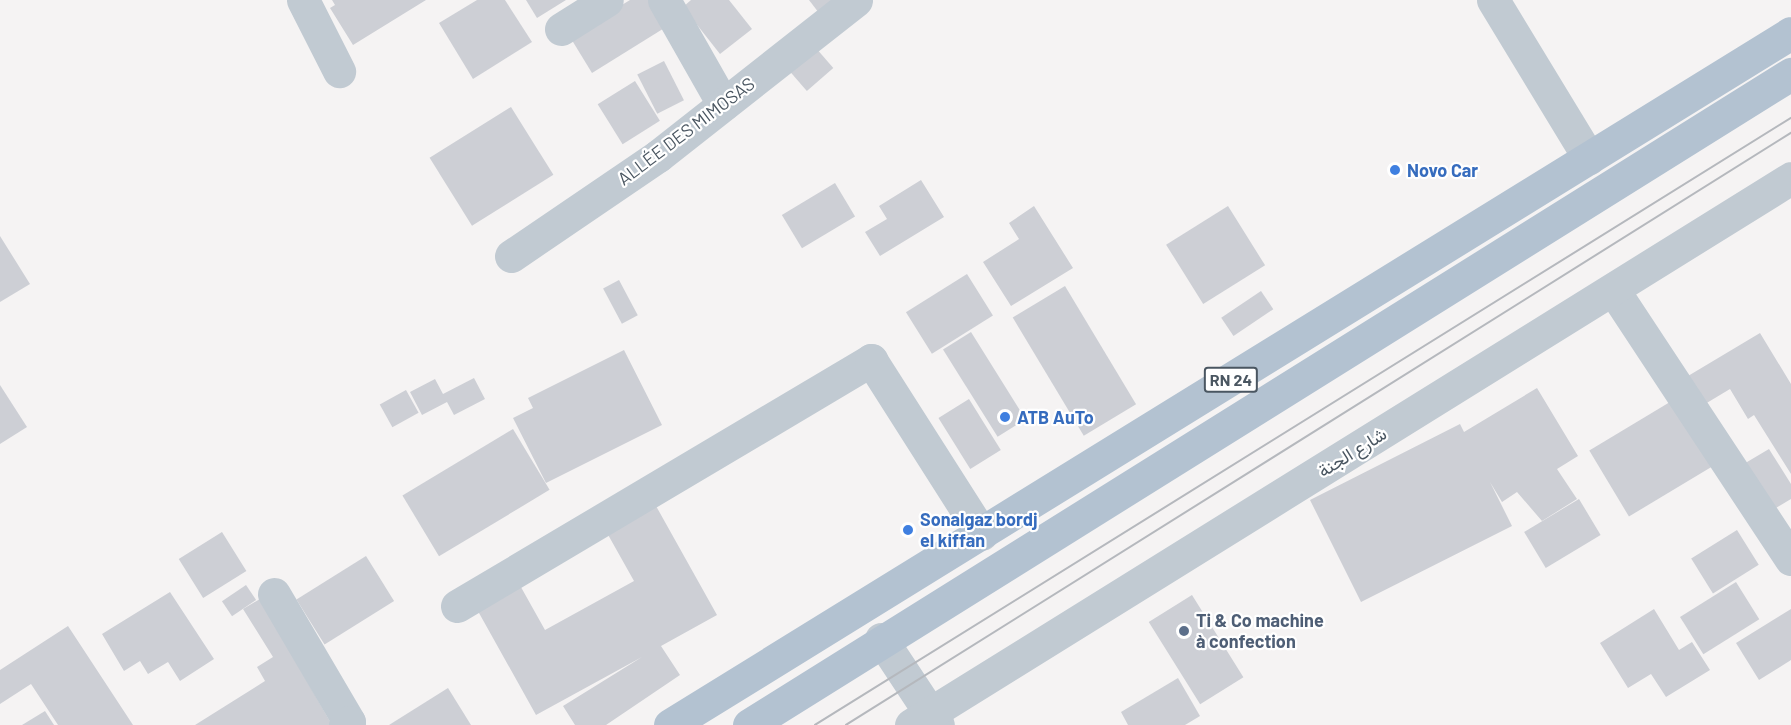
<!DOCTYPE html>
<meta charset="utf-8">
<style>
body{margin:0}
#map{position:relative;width:1791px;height:725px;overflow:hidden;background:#f5f3f3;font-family:Barlow,Vazirmatn,sans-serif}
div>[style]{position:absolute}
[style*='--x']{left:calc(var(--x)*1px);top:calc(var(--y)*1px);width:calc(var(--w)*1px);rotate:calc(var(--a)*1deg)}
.building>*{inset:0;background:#cdcfd5;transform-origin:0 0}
.minor>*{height:33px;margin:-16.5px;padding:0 16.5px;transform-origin:16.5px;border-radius:16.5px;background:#c1cad2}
.major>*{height:33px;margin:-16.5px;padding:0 16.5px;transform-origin:16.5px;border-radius:16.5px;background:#b3c2d1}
.tram>*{height:1.5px;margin:-0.75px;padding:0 0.75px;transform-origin:0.75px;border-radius:0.75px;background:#b5b8bd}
.dots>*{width:16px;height:16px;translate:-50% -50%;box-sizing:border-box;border:3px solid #fff;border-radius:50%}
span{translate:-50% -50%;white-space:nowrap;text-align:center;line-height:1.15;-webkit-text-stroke:4.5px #fff;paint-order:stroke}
.shield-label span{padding:2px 4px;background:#fff;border:2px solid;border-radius:4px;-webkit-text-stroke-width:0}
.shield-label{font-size:16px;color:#4a5661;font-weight:700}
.street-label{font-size:18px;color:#4a5661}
.shop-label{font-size:18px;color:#366cbe;font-weight:700}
.left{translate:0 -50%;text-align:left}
.service-label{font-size:18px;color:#4e5e75;font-weight:700}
</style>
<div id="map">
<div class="building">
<i style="clip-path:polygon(332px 0,426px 0,353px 45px,330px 8px,335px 5px)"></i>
<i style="clip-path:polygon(477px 0,505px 0,532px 42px,473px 79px,439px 23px)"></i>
<i style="clip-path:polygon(526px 0,566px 0,537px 18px)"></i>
<i style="clip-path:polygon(630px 0,649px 0,666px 27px,592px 73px,570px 37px)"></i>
<i style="clip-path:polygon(691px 0,729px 0,752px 29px,720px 54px,683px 7px)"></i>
<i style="clip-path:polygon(809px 0,844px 0,822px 17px)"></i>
<i style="left:809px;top:40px;width:37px;height:35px;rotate:49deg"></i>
<i style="left:664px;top:61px;width:44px;height:30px;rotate:63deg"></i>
<i style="left:635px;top:81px;width:47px;height:44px;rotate:58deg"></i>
<i style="left:511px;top:107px;width:80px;height:96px;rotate:58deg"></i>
<i style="clip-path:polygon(921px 180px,944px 217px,880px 256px,865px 232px,887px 219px,879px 206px)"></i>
<i style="left:835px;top:183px;width:39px;height:62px;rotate:59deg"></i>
<i style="clip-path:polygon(1034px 206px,1073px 268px,1011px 306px,983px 262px,1019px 239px,1009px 223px)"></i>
<i style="left:1228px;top:206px;width:70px;height:73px;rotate:58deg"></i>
<i style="clip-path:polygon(0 236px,30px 284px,0 302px)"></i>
<i style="left:967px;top:274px;width:49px;height:72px;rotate:58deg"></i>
<i style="left:619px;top:280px;width:40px;height:18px;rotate:62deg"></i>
<i style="left:1065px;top:286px;width:138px;height:61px;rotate:59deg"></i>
<i style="left:1261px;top:291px;width:22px;height:48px;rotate:56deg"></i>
<i style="left:971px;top:332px;width:103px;height:33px;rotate:58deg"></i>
<i style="clip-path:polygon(1760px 333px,1791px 384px,1791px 474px,1754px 415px,1748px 419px,1730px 389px,1705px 404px,1688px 376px)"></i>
<i style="clip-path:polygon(624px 350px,662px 425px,546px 483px,513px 418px,533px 408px,528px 398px)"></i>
<i style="clip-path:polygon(474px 378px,485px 399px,454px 415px,447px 402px,422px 415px,410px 392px,435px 379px,443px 394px)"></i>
<i style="clip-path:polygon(0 385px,27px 427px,0 444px)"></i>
<i style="clip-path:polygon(1537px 388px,1578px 456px,1557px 469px,1577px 499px,1542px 521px,1517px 492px,1502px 502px,1490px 482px,1512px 526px,1361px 602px,1310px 500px,1460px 424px,1464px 432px)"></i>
<i style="left:406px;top:390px;width:26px;height:30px;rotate:61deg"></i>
<i style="left:969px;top:399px;width:60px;height:36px;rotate:58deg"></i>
<i style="left:1675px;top:399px;width:77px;height:100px;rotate:59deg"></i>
<i style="left:513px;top:429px;width:71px;height:129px;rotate:59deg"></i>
<i style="clip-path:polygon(1769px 449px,1791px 484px,1791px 499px,1771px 511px,1742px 465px)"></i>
<i style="clip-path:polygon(651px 497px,717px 615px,661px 646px,680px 675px,606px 725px,575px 725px,563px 706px,642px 657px,536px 715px,474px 604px,517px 580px,545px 630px,634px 581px,602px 524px)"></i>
<i style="left:1579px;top:499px;width:42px;height:64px;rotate:59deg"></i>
<i style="left:1737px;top:530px;width:41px;height:54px;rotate:58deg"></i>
<i style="left:222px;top:532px;width:46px;height:51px;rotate:58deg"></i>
<i style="left:366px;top:556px;width:53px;height:82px;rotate:58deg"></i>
<i style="left:1736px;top:582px;width:44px;height:66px;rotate:58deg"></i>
<i style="left:246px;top:585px;width:18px;height:29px;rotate:56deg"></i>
<i style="clip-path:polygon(170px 592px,214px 659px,180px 681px,168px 662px,148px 674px,140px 661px,124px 671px,102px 634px)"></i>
<i style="left:1192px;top:595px;width:97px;height:51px;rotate:58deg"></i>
<i style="clip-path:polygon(260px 599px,332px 725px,195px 725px,265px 681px,257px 667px,273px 657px,243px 609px)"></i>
<i style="clip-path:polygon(1654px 609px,1679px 650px,1692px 642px,1710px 670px,1666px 697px,1651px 674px,1628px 688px,1600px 643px)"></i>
<i style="clip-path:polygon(1791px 609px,1791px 660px,1759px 680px,1736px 643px)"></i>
<i style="clip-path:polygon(68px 626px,133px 725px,58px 725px,31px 684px,0 704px,0 670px)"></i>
<i style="clip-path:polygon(1178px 678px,1200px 716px,1185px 725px,1128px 725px,1121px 712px)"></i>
<i style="clip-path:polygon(448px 688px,471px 725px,389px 725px)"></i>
<i style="clip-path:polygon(45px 711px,54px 725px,22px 725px)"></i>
</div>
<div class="minor">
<i style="--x:303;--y:0;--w:80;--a:63.1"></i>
<i style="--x:664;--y:0;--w:120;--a:60.4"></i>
<i style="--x:1493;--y:0;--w:185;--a:58.7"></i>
<i style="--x:561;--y:29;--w:54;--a:-32.2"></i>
<i style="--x:511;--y:256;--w:178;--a:-34.2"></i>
<i style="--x:658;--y:156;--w:252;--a:-38.2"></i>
<i style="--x:1614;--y:291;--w:321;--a:56.6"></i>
<i style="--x:274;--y:594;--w:148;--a:59.6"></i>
<i style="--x:349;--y:722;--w:5;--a:143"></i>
<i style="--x:457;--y:606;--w:482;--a:-30.7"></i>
<i style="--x:871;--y:360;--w:206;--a:57.5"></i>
<i style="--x:881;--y:639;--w:103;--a:56.5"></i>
<i style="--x:911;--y:725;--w:1036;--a:-31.86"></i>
</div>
<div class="major">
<i style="--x:670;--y:725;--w:1317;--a:-31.69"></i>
<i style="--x:749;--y:725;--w:1229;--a:-32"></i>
</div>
<div class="tram">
<i style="--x:815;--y:725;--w:1149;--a:-31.88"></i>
<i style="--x:846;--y:725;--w:1115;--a:-32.07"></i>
</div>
<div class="dots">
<i style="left:1395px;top:170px;background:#3f7fe0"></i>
<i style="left:1005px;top:417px;background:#3f7fe0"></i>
<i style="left:908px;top:530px;background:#3f7fe0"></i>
<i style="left:1184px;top:631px;background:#5c6f8a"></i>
</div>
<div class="shield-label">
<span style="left:1231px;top:380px">RN 24</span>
</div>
<div class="street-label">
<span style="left:686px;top:131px;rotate:-37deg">ALLÉE DES MIMOSAS</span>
<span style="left:1352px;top:452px;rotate:-32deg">شارع الجنة</span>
</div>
<div class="shop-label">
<span class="left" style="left:1407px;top:170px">Novo Car</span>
<span class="left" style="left:1017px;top:417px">ATB AuTo</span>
<span class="left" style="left:920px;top:530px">Sonalgaz bordj<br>el kiffan</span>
</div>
<div class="service-label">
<span class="left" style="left:1196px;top:631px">Ti &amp; Co machine<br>à confection</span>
</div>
</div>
